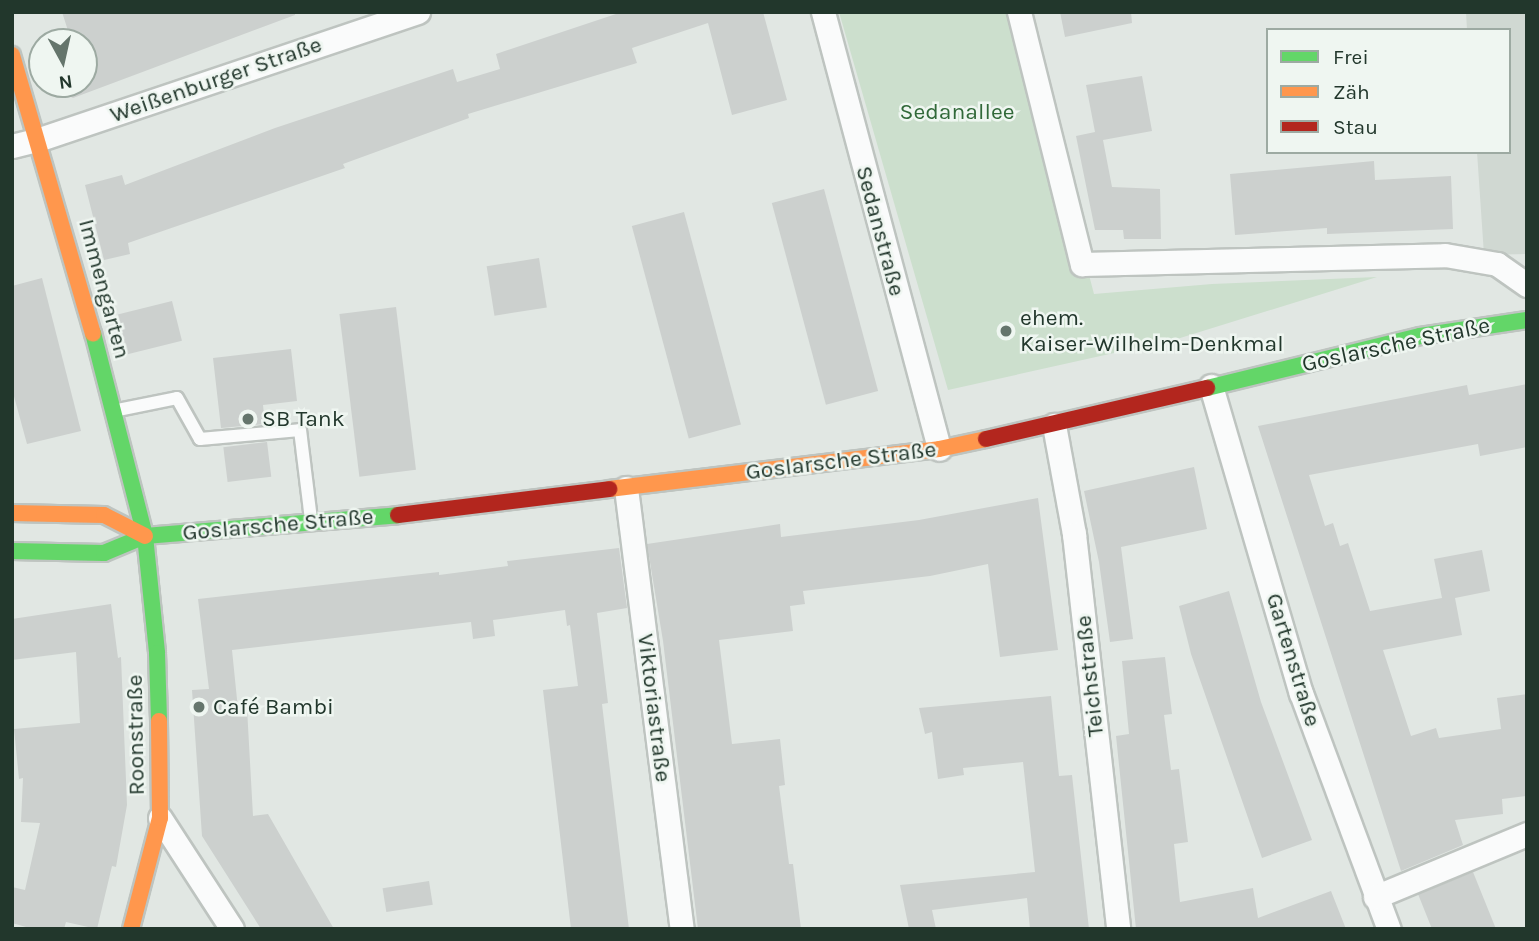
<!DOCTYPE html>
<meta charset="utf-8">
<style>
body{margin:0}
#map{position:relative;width:1539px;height:941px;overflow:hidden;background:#e1e7e3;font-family:Karla,sans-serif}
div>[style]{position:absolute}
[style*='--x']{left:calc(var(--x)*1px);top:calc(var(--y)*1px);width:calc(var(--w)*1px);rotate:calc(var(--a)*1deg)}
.built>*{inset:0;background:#d0d8d2}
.green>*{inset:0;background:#ccdfcd}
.building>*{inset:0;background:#ccd0ce;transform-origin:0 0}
.roads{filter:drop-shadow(2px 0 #bec4c0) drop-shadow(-2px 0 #bec4c0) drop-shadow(0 2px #bec4c0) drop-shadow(0 -2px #bec4c0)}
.lane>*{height:12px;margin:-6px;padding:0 6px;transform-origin:6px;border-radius:6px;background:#fafbfb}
.street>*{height:23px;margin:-11.5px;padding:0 11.5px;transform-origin:11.5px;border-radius:11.5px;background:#fafbfb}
.fast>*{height:16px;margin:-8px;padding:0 8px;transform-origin:8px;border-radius:8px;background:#63d668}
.slow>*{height:16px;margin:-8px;padding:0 8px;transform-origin:8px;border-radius:8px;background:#ff974d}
.jam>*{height:16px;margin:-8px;padding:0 8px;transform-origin:8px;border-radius:8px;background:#b3261e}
.dots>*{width:19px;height:19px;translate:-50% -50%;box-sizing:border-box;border:4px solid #eff6f1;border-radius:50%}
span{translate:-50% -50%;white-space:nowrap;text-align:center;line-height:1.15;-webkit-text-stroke:5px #eff6f1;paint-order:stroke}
.street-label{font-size:23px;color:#22372c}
.park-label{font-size:23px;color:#316939}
.poi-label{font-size:23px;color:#22372c}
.left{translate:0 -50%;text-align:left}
.frame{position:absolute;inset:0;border:14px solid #22372c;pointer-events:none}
.legend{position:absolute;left:1266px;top:28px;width:245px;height:126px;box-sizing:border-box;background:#eff6f1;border:2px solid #9daaa2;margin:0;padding:9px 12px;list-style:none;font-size:21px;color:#22372c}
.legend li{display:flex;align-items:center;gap:14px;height:35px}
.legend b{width:35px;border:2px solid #9daaa2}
.north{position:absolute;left:28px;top:28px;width:70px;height:70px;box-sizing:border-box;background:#eff6f1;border:2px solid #9daaa2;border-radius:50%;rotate:172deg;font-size:19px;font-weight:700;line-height:28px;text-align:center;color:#22372c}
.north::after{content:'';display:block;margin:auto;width:24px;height:32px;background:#65756c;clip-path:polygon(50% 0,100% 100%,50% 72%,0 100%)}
</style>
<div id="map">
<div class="built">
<i style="clip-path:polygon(1466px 12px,1527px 12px,1527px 254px,1484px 255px,1477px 152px,1509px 152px,1509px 30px,1467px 30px)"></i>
</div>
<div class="green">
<i style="clip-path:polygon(839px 12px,1020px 12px,1094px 294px,1212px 284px,1377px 277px,1177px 339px,948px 390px)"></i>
</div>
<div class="building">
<i style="clip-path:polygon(62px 12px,295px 12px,295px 15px,73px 98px,56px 90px,54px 84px,84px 84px,84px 42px,64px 42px,71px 40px)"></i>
<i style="clip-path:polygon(622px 12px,763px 12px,787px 100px,732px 115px,708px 23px,632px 48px,637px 63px,468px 114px,469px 118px,343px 164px,345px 168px,128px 243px,130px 254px,104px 260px,85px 185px,122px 175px,125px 185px,275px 128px,453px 69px,457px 82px,500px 69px,496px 54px)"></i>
<i style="clip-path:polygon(1060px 12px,1131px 12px,1132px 23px,1065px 37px)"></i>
<i style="clip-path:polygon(1142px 76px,1152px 131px,1103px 140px,1112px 187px,1160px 189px,1161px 239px,1124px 239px,1123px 230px,1095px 230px,1076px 136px,1095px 132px,1086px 85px)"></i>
<i style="clip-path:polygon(1374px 161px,1375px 180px,1451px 176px,1453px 229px,1327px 234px,1327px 228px,1235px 235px,1230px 174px)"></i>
<i style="left:824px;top:189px;width:209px;height:54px;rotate:75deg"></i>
<i style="left:684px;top:212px;width:220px;height:54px;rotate:75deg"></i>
<i style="left:539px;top:258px;width:50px;height:53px;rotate:81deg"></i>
<i style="clip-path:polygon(42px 278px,81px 431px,27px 444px,12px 389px,12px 286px)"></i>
<i style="left:172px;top:301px;width:41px;height:56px;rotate:76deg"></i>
<i style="left:396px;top:307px;width:164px;height:57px;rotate:83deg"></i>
<i style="clip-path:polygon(291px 349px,297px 401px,263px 405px,265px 424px,221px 428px,213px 358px)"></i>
<i style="clip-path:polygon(1527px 384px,1527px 447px,1480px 456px,1478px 444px,1309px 475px,1325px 526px,1333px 523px,1340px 546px,1348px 543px,1370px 611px,1442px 598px,1434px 559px,1482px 550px,1490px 591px,1455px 598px,1462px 635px,1383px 650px,1411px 736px,1436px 728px,1439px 738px,1501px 729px,1497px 698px,1527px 694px,1527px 796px,1502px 799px,1503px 814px,1455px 820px,1463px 845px,1401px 871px,1258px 426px,1467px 385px,1469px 395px)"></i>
<i style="left:267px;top:442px;width:35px;height:44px;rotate:83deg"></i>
<i style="clip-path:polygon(1194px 467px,1207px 529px,1121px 547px,1133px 639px,1110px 642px,1099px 562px,1084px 491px)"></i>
<i style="clip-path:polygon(1038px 498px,1058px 650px,1000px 657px,988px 564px,930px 576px,803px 591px,805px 604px,790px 606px,793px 631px,719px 640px,732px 744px,780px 739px,785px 785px,779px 786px,789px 864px,793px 864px,801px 929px,698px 929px,663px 641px,647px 544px,780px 524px,781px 537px,919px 520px)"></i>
<i style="clip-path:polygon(619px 548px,627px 608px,597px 613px,608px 703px,602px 704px,629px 929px,571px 929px,543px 690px,578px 686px,570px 625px,567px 626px,565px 610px,493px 620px,495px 636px,473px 639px,471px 622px,232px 650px,238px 709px,247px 708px,253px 816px,268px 814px,334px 929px,261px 929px,202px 836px,192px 690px,209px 689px,198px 599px,439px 572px,439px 575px,508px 566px,507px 561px)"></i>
<i style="clip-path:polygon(1229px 591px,1261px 702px,1312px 840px,1262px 858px,1191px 654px,1179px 606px)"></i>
<i style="clip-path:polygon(111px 604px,118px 658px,121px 657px,127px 805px,116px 867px,112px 866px,97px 929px,66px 922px,64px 929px,33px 929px,12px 923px,12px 887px,25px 890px,40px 823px,21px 822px,23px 778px,19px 779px,14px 729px,80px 723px,76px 652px,12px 660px,12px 619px)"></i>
<i style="clip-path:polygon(1165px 657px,1172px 714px,1164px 715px,1171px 770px,1179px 769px,1188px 842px,1174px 844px,1180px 902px,1253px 888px,1258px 918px,1331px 891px,1346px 929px,1136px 929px,1116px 736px,1129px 734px,1122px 661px)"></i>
<i style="clip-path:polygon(1051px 696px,1059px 776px,1072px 775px,1089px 929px,1030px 929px,1027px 898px,932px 910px,936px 929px,909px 929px,900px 885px,1035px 872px,1023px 762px,963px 768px,964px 775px,938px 779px,932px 732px,925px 734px,919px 708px)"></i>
<i style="clip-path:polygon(1473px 872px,1496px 929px,1432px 929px,1418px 894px)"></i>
<i style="left:429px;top:881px;width:24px;height:47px;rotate:81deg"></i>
</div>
<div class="roads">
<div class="lane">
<i style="--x:113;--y:411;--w:65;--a:-11.5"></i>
<i style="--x:177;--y:398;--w:47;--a:60.7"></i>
<i style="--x:200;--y:439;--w:100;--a:-5.1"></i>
<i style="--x:300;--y:430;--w:91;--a:83"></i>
</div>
<div class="street">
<i style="--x:823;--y:12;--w:452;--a:75.1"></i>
<i style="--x:1019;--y:12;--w:260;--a:76"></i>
<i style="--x:1082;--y:264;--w:363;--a:-1.4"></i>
<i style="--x:1445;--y:255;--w:53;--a:9.8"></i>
<i style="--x:1497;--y:264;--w:37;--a:35"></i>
<i style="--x:12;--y:146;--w:29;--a:-14"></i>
<i style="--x:40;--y:139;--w:399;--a:-18.6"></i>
<i style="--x:1211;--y:386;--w:320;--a:73.7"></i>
<i style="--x:1301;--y:693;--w:252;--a:69.6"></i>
<i style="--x:1054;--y:425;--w:111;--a:79.6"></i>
<i style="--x:1074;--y:534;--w:397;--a:83.6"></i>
<i style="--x:626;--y:488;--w:445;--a:82.8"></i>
<i style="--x:160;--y:818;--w:132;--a:57"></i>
<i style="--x:1375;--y:897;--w:165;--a:-22.5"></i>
</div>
<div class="fast">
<i style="--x:93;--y:333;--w:210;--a:75.6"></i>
<i style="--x:145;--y:536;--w:118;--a:84.1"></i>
<i style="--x:157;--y:653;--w:68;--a:88.3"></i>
<i style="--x:1207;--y:388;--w:219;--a:-13.7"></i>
<i style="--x:1420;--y:336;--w:108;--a:-8.5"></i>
<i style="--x:12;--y:551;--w:92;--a:1.2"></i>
<i style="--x:104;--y:553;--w:44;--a:-22.5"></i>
<i style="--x:145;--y:536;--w:254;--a:-4.7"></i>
</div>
<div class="slow">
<i style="--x:12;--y:55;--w:290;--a:73.8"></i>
<i style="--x:609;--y:489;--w:332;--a:-6.9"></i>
<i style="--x:939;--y:449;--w:48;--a:-12"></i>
<i style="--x:12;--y:513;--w:92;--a:1.2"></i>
<i style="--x:104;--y:515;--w:46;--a:27.1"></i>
<i style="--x:131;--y:929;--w:115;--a:-75.4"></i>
<i style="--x:160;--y:818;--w:97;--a:-90.6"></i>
</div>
<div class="jam">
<i style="--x:986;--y:439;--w:227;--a:-13"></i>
<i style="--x:398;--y:515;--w:213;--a:-7"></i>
</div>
</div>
<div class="dots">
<i style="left:1006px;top:331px;background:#65756c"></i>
<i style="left:248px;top:419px;background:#65756c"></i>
<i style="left:199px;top:707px;background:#65756c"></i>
</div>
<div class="street-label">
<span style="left:216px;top:80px;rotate:-19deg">Weißenburger Straße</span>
<span style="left:880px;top:231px;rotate:75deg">Sedanstraße</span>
<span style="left:104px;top:289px;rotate:75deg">Immengarten</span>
<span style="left:1396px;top:345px;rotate:-12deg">Goslarsche Straße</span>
<span style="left:841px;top:461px;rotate:-7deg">Goslarsche Straße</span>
<span style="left:278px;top:525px;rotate:-5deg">Goslarsche Straße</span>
<span style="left:1293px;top:660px;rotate:73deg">Gartenstraße</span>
<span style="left:1090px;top:676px;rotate:-96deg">Teichstraße</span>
<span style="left:654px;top:708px;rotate:83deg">Viktoriastraße</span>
<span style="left:136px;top:735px;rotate:-91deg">Roonstraße</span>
</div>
<div class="park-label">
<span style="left:957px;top:112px">Sedanallee</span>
</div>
<div class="poi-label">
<span class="left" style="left:1020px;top:331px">ehem.<br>Kaiser-Wilhelm-Denkmal</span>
<span class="left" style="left:262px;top:419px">SB Tank</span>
<span class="left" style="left:213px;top:707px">Café Bambi</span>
</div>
<div class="frame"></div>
<ul class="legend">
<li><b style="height:9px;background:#63d668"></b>Frei</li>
<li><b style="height:9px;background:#ff974d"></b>Zäh</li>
<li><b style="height:9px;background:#b3261e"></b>Stau</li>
</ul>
<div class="north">N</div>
</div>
